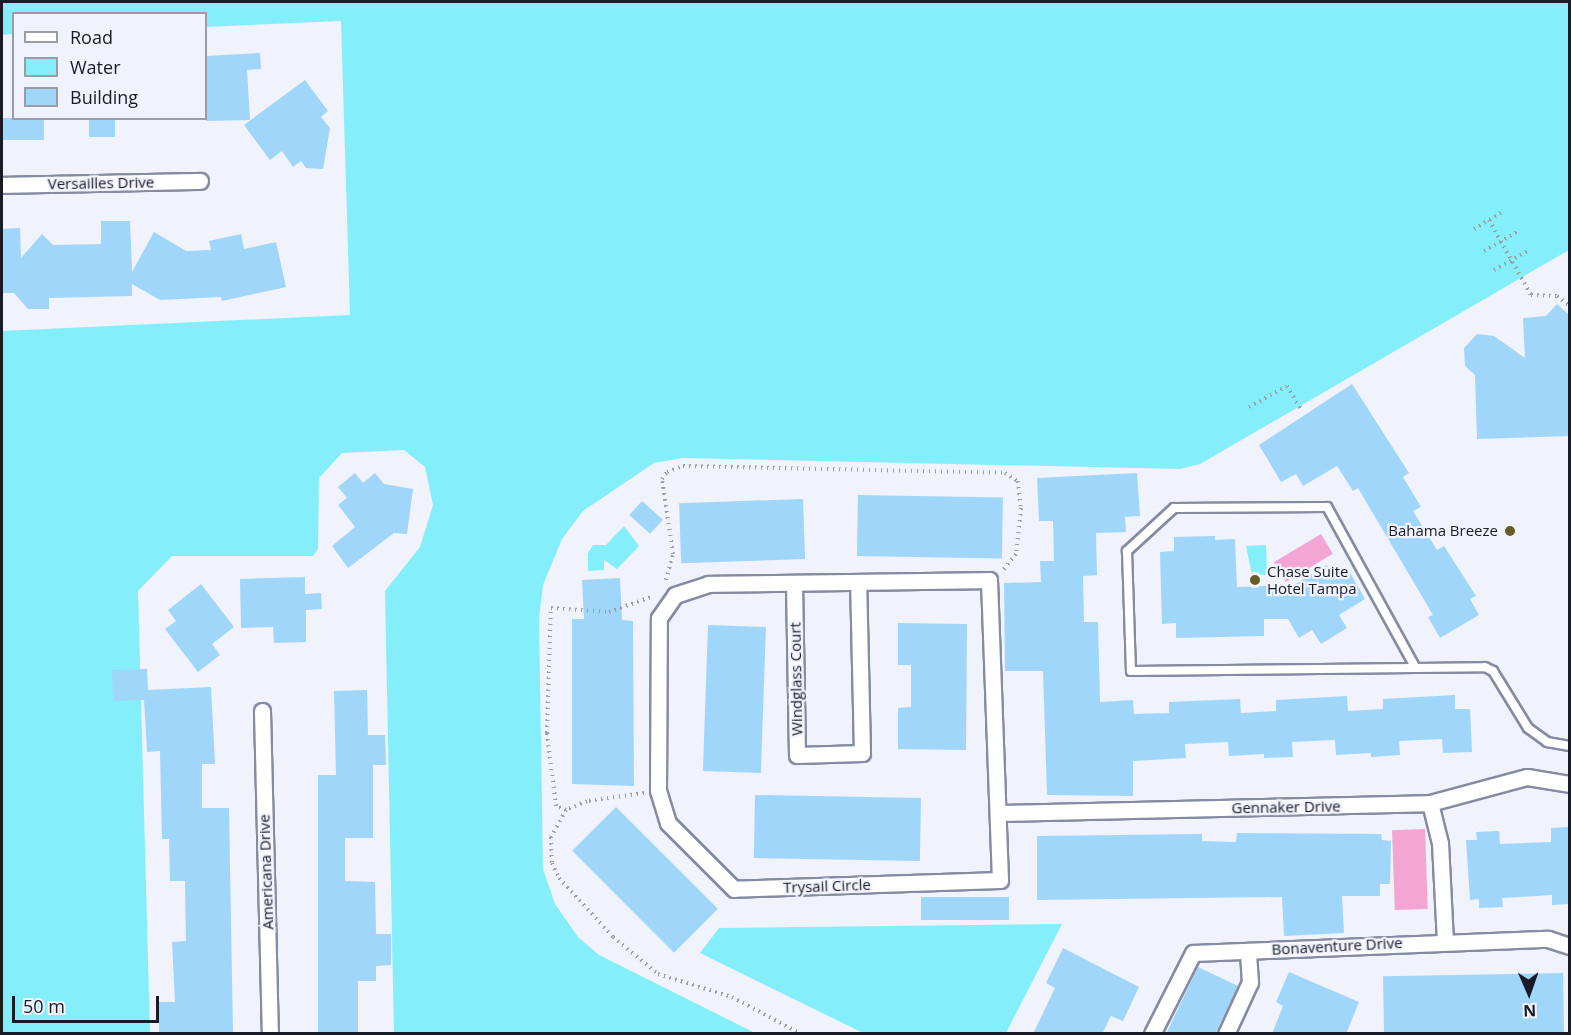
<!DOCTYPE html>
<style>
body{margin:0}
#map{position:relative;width:1571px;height:1035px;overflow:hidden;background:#f0f2fc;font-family:"Open Sans",sans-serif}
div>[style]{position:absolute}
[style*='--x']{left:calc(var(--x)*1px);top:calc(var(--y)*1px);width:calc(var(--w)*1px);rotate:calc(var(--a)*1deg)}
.green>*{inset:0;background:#f3a6d4;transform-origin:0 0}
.water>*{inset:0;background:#84effa}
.building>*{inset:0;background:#a1d6fb;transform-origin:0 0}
.path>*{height:4px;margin-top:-2px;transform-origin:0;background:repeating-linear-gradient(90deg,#9b9da7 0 1.5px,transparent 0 6px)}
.roads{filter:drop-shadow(2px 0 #858ba2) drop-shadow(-2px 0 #858ba2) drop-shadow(0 2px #858ba2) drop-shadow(0 -2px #858ba2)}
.lane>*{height:8px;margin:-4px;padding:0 4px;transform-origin:4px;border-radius:4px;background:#fff}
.street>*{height:15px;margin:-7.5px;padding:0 7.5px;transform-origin:7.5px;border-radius:7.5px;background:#fff}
.dots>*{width:16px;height:16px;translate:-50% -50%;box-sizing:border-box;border:3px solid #f0f2fc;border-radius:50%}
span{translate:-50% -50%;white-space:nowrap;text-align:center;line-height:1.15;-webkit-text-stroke:4.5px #f0f2fc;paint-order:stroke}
.street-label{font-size:15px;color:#1a1c25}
.poi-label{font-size:15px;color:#1a1c25}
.right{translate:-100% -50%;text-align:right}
.left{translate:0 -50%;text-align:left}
.frame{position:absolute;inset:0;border:3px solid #1a1c25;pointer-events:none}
.legend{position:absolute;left:12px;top:12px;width:195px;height:108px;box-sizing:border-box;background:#f0f2fc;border:2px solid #9a9ca6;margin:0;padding:8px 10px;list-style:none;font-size:18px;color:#1a1c25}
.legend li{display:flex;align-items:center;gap:12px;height:30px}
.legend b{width:30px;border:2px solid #9a9ca6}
.north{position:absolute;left:1499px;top:963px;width:60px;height:60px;-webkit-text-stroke:4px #f0f2fc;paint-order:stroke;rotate:178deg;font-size:16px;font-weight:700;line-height:24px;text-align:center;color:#1a1c25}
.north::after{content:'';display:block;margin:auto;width:21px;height:27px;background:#1a1c25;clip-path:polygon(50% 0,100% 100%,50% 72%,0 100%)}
.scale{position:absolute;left:12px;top:996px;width:147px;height:27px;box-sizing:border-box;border:3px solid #1a1c25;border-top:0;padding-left:8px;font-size:18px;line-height:21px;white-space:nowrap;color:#1a1c25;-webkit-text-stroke:4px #f0f2fc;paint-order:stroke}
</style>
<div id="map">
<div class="green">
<i style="left:1321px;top:534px;width:23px;height:55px;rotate:59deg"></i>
<i style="left:1425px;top:829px;width:80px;height:33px;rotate:88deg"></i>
</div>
<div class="water">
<i style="clip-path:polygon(2px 2px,1569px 2px,1569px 250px,1200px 464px,1180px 469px,683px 458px,654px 463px,583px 511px,562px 539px,543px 585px,539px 618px,543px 869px,555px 904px,578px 937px,599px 955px,755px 1033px,394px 1033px,385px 591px,420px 547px,433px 505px,425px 467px,404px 450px,342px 453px,319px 478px,318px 549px,313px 556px,172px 556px,138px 591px,150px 1033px,2px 1033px,2px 331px,350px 315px,341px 21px,206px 27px,206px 14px,14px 14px,13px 34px,2px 35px)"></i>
<i style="clip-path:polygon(624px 526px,639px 546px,617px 569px,604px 560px,604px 570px,588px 571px,588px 553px,593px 545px,606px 545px)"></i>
<i style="clip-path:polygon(1266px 545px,1267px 575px,1252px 575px,1246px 546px)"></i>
<i style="clip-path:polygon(1062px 924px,1006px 1033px,863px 1033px,700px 953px,719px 928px)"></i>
</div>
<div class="building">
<i style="clip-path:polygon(260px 53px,261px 69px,247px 70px,250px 120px,206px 121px,206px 56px)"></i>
<i style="clip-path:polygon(305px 80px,328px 111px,321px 117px,330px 128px,323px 169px,306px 168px,301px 161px,293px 167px,282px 151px,270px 160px,244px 125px)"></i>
<i style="left:2px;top:118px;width:42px;height:22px"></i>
<i style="left:89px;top:118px;width:26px;height:19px"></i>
<i style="clip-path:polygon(101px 221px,130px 221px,132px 272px,154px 232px,186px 251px,211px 250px,209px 241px,241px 234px,244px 249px,276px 242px,286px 287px,222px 301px,221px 297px,160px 300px,132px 284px,132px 296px,49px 298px,49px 309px,28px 309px,14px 293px,2px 293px,2px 229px,20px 228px,21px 258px,42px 234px,53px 245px,101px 244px)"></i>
<i style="clip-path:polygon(1557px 304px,1569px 315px,1569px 436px,1477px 439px,1475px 375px,1465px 366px,1464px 348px,1477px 334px,1494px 336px,1525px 358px,1523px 318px,1546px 316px)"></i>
<i style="clip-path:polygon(1352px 384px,1409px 473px,1403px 477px,1421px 507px,1413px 511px,1437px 550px,1444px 546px,1476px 596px,1470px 599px,1479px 615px,1440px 638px,1428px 617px,1433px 615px,1358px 488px,1353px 491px,1337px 466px,1303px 486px,1296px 474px,1281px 482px,1259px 445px)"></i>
<i style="clip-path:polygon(355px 473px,363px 483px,375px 473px,384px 484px,413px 489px,407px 534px,394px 533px,348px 568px,332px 546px,355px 527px,338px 505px,347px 498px,338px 487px)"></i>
<i style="clip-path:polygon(1137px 473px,1140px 516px,1125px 517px,1126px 532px,1096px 533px,1097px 575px,1083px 576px,1084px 622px,1098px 622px,1100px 702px,1133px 700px,1134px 714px,1169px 713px,1169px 702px,1240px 699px,1241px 713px,1276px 711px,1276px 700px,1347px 696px,1348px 711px,1383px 709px,1383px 699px,1455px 695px,1455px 709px,1470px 709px,1472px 752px,1443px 753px,1442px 739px,1399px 741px,1400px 755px,1371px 757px,1371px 753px,1336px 755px,1335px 740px,1292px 742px,1293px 757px,1264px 758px,1264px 754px,1229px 756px,1228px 742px,1185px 744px,1186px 758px,1133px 761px,1133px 796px,1047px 795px,1043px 671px,1005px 671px,1004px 583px,1041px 582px,1040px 561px,1054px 561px,1053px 521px,1039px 521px,1037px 478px)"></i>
<i style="left:858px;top:495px;width:145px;height:61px;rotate:1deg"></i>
<i style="left:803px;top:499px;width:60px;height:124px;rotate:88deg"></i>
<i style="left:642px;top:501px;width:28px;height:19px;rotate:42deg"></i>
<i style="clip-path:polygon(1215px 536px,1215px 540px,1235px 539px,1237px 587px,1294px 585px,1327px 565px,1335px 579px,1349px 571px,1365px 599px,1339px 615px,1347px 628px,1321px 644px,1312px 630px,1299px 638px,1288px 619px,1264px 619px,1264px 636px,1176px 638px,1176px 623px,1162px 624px,1160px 552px,1174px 551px,1174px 537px)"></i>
<i style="clip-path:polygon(305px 577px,305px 594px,321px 593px,322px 609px,306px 610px,306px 642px,274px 643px,273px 627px,241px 628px,240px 579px)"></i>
<i style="clip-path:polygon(620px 578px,622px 620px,633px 621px,634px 786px,572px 784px,572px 619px,584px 619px,582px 580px)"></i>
<i style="clip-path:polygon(201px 584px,234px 627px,212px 644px,220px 655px,198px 672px,165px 629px,176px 621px,168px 610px)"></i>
<i style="clip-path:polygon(898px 623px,967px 624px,966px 750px,898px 749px,898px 708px,911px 707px,911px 665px,898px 665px)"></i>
<i style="left:708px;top:625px;width:58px;height:146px;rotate:2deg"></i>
<i style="clip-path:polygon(147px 669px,148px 690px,211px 687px,215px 764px,202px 764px,202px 808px,229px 808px,233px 1034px,159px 1034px,159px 1002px,175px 1002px,172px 942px,186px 941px,185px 881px,170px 881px,169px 839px,162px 839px,160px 751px,147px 752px,144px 700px,113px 701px,112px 670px)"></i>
<i style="clip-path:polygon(367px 690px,368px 735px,385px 735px,386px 765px,373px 765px,373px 838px,345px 838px,345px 881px,375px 882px,376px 934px,391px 934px,391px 965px,376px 966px,376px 981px,358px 981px,358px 1034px,318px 1034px,318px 775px,336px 775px,334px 691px)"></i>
<i style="left:755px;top:795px;width:166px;height:63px;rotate:1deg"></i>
<i style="left:616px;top:807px;width:144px;height:62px;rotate:45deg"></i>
<i style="clip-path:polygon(1569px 827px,1569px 904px,1552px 905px,1552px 895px,1502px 898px,1503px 907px,1479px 908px,1479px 899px,1470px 900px,1466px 840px,1477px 840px,1476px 832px,1499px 831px,1500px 844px,1551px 842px,1551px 828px)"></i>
<i style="clip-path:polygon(1237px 833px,1381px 834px,1382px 840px,1391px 841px,1390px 884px,1380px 884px,1380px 896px,1342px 896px,1344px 933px,1284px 936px,1282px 897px,1037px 900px,1037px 836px,1202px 834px,1202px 841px,1236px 842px)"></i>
<i style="left:1009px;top:897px;width:23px;height:88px;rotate:90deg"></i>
<i style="clip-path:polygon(1063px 948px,1139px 987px,1123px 1021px,1111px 1016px,1102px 1034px,1033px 1034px,1055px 988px,1046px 983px)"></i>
<i style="clip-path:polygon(1198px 967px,1238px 986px,1215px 1034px,1166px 1034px)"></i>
<i style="clip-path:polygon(1289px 972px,1359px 1002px,1346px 1034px,1272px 1034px,1283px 1006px,1276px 1002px)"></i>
<i style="left:1563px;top:973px;width:61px;height:180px;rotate:89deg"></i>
</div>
<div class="path">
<i style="--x:1489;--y:220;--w:86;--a:60.8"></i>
<i style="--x:1531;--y:295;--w:26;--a:2"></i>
<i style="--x:1557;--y:296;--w:16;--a:38"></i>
<i style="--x:1474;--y:229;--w:35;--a:-31"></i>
<i style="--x:1484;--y:251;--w:39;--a:-30"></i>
<i style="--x:1494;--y:270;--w:40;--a:-29.7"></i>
<i style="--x:1249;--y:407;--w:43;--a:-28.9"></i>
<i style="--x:1287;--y:386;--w:26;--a:59"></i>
<i style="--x:666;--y:580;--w:27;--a:-75"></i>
<i style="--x:673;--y:554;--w:76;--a:-98.3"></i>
<i style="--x:662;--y:479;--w:9;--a:-54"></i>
<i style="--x:667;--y:472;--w:17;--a:-21"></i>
<i style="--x:683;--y:466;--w:322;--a:1.2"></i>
<i style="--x:1005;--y:473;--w:15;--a:32"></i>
<i style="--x:1018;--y:481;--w:27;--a:84"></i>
<i style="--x:1021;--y:508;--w:46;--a:96.2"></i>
<i style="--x:1016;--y:554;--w:22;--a:129"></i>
<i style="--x:644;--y:793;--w:58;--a:172"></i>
<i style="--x:587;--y:801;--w:23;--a:157"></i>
<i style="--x:566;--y:810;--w:31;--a:119"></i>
<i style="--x:551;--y:837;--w:26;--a:88"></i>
<i style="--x:552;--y:863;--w:17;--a:65"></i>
<i style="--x:559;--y:878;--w:80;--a:47.5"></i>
<i style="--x:613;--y:937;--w:58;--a:39.4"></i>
<i style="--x:658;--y:974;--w:77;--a:17.3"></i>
<i style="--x:732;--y:997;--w:78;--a:28.2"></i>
<i style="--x:566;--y:810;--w:11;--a:-158"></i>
<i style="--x:556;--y:806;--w:74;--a:-97"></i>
<i style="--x:547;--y:733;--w:125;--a:-88.2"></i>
<i style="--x:551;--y:608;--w:58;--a:3.9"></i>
<i style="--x:609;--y:612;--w:45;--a:-19.7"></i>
</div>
<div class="roads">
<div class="lane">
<i style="--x:1414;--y:665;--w:180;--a:-118.8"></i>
<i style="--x:1327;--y:507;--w:153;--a:179.6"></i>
<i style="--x:1174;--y:508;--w:64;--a:137.5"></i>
<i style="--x:1127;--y:551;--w:120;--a:88.1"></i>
<i style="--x:1131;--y:671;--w:354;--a:-0.6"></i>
<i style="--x:1485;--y:667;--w:9;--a:27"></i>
<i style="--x:1493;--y:671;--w:67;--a:58.4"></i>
<i style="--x:1528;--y:728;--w:24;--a:36"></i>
<i style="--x:1547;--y:742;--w:23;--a:10"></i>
</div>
<div class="street">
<i style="--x:2;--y:185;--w:198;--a:-1.2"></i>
<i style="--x:989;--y:580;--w:300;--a:87.9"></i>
<i style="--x:1000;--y:880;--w:266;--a:178.1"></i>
<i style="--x:734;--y:889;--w:93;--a:-135"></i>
<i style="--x:668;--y:823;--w:34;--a:-107"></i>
<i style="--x:658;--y:791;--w:173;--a:-89.7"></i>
<i style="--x:659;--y:618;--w:28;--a:-55"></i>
<i style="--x:675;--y:595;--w:35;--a:-18"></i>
<i style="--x:708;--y:584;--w:281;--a:-0.8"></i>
<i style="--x:794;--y:583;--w:172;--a:89"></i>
<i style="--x:797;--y:755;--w:65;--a:-1.8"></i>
<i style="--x:862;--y:753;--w:171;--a:-91.3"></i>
<i style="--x:262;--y:711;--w:323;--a:88.6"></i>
<i style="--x:1430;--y:803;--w:41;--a:76"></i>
<i style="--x:1440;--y:843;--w:99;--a:87.1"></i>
<i style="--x:998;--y:813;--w:432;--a:-1.3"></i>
<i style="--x:1430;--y:803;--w:100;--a:-15"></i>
<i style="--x:1527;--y:777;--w:44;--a:9.2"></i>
<i style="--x:1152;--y:1034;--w:91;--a:-63.2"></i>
<i style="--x:1193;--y:953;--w:355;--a:-2.3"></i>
<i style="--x:1548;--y:939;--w:23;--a:18"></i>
<i style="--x:1226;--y:1034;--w:57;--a:-65.2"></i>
<i style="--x:1250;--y:982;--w:31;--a:-94"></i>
</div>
</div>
<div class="dots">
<i style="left:1510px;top:531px;background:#655c28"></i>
<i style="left:1255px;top:580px;background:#655c28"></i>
</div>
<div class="street-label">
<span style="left:101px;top:183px;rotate:-1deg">Versailles Drive</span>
<span style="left:796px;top:679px;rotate:-91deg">Windglass Court</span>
<span style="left:1286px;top:807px;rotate:-1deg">Gennaker Drive</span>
<span style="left:266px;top:872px;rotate:-92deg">Americana Drive</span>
<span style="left:827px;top:886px;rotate:-2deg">Trysail Circle</span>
<span style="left:1337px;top:946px;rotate:-3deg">Bonaventure Drive</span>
</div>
<div class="poi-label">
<span class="right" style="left:1498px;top:531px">Bahama Breeze</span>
<span class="left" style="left:1267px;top:580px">Chase Suite<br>Hotel Tampa</span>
</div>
<div class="frame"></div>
<ul class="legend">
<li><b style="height:8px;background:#fff"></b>Road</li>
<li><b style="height:16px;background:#84effa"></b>Water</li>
<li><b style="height:16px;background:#a1d6fb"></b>Building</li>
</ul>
<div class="north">N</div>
<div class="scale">50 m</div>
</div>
